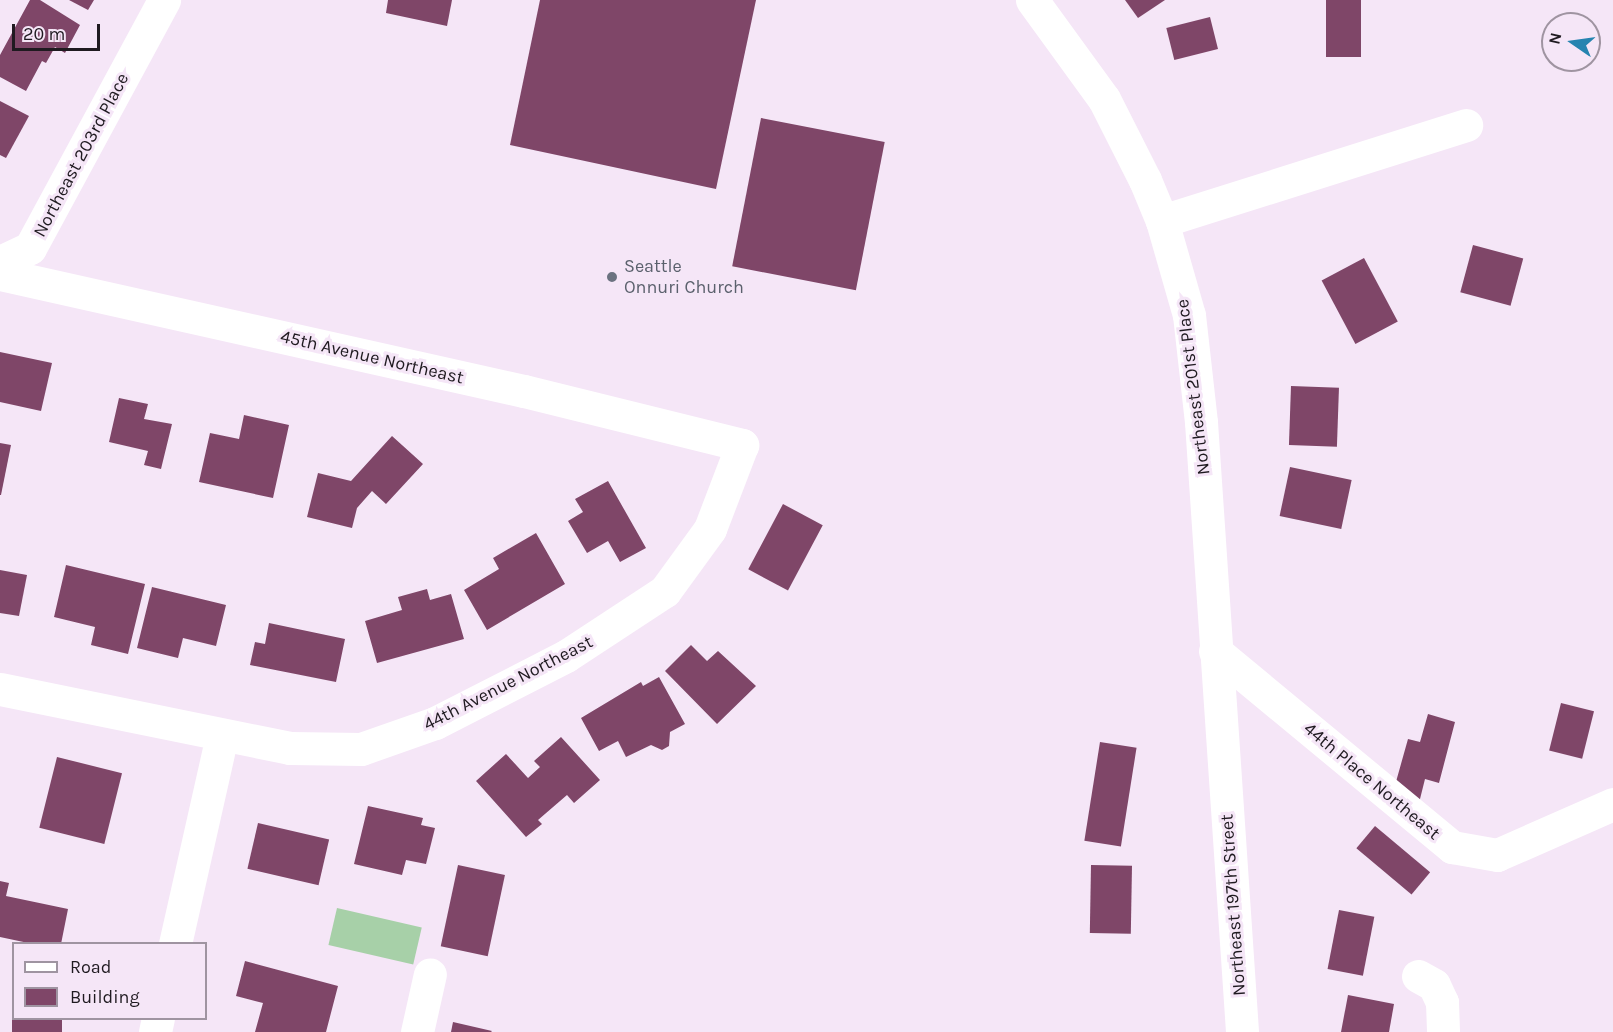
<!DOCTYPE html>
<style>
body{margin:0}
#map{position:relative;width:1613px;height:1032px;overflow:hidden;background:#f5e6f7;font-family:Karla,sans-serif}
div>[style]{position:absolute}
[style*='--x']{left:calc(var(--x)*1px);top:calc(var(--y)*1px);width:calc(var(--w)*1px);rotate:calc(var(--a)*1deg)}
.green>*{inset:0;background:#a7d0a8;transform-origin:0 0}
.building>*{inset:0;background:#7f4668;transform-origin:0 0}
.minor>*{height:33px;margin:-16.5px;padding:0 16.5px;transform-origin:16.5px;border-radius:16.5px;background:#fff}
.dots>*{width:16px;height:16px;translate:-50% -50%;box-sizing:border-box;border:3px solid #f5e6f7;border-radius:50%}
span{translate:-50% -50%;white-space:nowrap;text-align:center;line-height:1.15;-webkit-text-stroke:6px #f5e6f7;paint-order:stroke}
.street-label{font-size:18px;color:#1f1a20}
.worship-label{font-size:18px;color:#5b616d}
.left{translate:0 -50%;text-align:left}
.legend{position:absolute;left:12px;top:942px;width:195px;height:78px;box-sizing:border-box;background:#f5e6f7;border:2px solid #9f94a1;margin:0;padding:8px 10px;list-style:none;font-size:18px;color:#1f1a20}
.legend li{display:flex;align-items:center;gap:12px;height:30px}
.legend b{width:30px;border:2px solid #9f94a1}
.north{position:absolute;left:1541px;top:12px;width:60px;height:60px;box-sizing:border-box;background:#f5e6f7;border:2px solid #9f94a1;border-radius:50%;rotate:283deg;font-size:16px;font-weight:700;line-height:24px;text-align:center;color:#1f1a20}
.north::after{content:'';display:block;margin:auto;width:21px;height:27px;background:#2684b0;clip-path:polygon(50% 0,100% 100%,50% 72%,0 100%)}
.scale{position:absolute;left:12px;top:24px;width:88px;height:27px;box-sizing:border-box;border:3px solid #1f1a20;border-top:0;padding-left:8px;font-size:18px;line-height:21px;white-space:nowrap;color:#1f1a20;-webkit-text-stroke:4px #f5e6f7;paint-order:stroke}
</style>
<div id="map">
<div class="green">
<i style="left:337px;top:908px;width:87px;height:38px;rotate:13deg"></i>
</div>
<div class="building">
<i style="clip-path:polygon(30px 0,40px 0,80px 25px,65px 53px,55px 47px,46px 63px,42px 61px,26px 91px,0 77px,0 55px)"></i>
<i style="clip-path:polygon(69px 0,94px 0,88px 10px)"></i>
<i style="clip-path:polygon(388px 0,452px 0,447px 26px,386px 13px)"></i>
<i style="clip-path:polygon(540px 0,756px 0,716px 189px,510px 145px)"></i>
<i style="clip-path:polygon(1125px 0,1165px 0,1138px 18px)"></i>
<i style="left:1326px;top:0;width:35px;height:57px"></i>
<i style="left:1210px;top:17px;width:33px;height:45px;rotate:76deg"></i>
<i style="clip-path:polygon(0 101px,29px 116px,6px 158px,0 155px)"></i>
<i style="left:761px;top:118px;width:126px;height:151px;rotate:11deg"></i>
<i style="left:1473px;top:245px;width:52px;height:49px;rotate:15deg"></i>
<i style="left:1364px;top:258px;width:72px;height:48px;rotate:62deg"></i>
<i style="clip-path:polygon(0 352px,52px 363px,41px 411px,0 402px)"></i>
<i style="left:1291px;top:386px;width:48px;height:59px;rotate:2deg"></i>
<i style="clip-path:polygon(119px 398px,148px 404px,144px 419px,172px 424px,161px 469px,144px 465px,148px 451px,109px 442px)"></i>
<i style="clip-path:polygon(244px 415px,289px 425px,273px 498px,199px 482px,210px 433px,239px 439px)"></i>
<i style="clip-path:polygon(392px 436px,423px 464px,386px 504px,372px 491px,357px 508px,352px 528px,307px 517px,318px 473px,351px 481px)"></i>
<i style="clip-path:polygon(0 443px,11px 445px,1px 495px,0 495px)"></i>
<i style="left:1290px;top:467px;width:63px;height:50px;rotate:12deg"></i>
<i style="clip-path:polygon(608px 481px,646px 548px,620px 562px,608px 541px,587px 553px,568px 521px,583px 512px,575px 499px)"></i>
<i style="left:783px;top:504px;width:45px;height:74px;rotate:28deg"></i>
<i style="clip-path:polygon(536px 533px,565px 584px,487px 630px,464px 590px,499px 569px,493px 558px)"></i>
<i style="clip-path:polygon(66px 565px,145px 584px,128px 654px,91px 645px,95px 627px,54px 617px)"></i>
<i style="clip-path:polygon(0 570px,27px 575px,19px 616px,0 613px)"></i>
<i style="clip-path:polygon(152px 587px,226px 605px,216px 646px,183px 638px,178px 658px,137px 648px)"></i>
<i style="clip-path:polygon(427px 589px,430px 600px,451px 594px,464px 639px,377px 663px,365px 621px,402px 610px,398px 597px)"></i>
<i style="clip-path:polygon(269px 623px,345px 639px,336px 682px,250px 665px,255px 642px,265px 644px)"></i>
<i style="clip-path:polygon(691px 645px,707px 661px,718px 651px,756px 686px,717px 724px,665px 671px)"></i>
<i style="clip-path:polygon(659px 677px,685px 724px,670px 732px,669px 746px,662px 750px,651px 745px,626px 757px,618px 741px,599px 751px,581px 718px,641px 682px,643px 686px)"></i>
<i style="left:1561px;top:703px;width:34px;height:49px;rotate:14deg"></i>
<i style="clip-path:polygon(1428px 714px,1455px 722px,1439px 783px,1425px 779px,1419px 803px,1392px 796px,1408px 739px,1420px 742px)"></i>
<i style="clip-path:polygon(561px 737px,600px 780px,574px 803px,567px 795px,538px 820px,542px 824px,526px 837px,476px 781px,506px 754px,528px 778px,540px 767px,534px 761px)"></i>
<i style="left:1100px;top:742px;width:37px;height:100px;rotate:9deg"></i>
<i style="left:57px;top:757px;width:67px;height:73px;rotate:14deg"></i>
<i style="clip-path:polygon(368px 806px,423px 818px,421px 825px,435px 828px,426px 864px,406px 860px,402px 875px,354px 864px)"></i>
<i style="left:258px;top:823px;width:73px;height:47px;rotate:13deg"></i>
<i style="left:1375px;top:826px;width:72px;height:29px;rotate:40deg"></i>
<i style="left:458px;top:865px;width:48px;height:83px;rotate:12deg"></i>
<i style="left:1091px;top:865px;width:41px;height:68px;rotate:1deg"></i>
<i style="clip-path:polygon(0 881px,9px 883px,6px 896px,68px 909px,61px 944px,33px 944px,0 937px)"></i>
<i style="left:1339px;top:910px;width:36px;height:60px;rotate:11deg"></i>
<i style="clip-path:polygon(245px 961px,338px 986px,326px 1032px,255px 1032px,263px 1003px,236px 996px)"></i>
<i style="clip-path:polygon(1348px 995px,1394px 1004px,1389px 1032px,1341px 1032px)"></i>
<i style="left:12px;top:1018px;width:50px;height:14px"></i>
<i style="clip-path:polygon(453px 1022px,492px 1031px,491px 1032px,451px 1032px)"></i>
</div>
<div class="minor">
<i style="--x:1032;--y:0;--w:122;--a:54"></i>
<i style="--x:1104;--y:99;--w:91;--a:63.2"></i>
<i style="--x:1145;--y:180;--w:44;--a:67.5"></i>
<i style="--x:1162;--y:221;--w:98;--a:74"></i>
<i style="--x:1189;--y:315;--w:108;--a:83.6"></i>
<i style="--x:1201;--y:422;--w:611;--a:86.15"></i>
<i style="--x:1162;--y:221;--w:319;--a:-17.5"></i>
<i style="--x:0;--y:262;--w:33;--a:-25"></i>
<i style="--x:30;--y:248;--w:282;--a:-61.6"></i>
<i style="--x:0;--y:274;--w:537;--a:12.59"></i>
<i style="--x:524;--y:391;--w:225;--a:13.9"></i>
<i style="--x:742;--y:445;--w:90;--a:110.9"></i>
<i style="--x:710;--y:529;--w:77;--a:126"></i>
<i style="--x:665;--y:591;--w:118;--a:146.7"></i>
<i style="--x:566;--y:656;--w:147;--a:152.9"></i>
<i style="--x:435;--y:723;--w:78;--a:160.6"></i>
<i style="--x:361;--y:749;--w:71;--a:-179.2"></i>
<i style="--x:290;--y:748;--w:296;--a:-168.5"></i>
<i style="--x:1215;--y:651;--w:308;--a:39.6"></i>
<i style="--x:1452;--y:847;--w:46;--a:10.1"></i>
<i style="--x:1497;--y:855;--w:127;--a:-23.7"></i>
<i style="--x:175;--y:944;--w:213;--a:-77.3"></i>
<i style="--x:1418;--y:976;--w:18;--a:29"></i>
<i style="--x:1434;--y:985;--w:19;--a:65"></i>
<i style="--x:1442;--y:1002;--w:30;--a:88"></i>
<i style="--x:155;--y:1032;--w:14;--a:-78"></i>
<i style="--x:417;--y:1032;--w:59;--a:-77.4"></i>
</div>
<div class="dots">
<i style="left:612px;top:277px;background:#6b7280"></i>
</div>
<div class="street-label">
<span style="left:81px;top:155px;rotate:-62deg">Northeast 203rd Place</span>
<span style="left:372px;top:357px;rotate:13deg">45th Avenue Northeast</span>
<span style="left:1193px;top:387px;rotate:-97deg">Northeast 201st Place</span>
<span style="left:508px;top:683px;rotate:-27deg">44th Avenue Northeast</span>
<span style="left:1372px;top:781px;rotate:40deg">44th Place Northeast</span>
<span style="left:1233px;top:905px;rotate:-94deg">Northeast 197th Street</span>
</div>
<div class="worship-label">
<span class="left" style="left:624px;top:277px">Seattle<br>Onnuri Church</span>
</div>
<ul class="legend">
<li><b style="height:8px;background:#fff"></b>Road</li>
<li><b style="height:16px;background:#7f4668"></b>Building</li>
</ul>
<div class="north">N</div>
<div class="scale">20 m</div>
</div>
